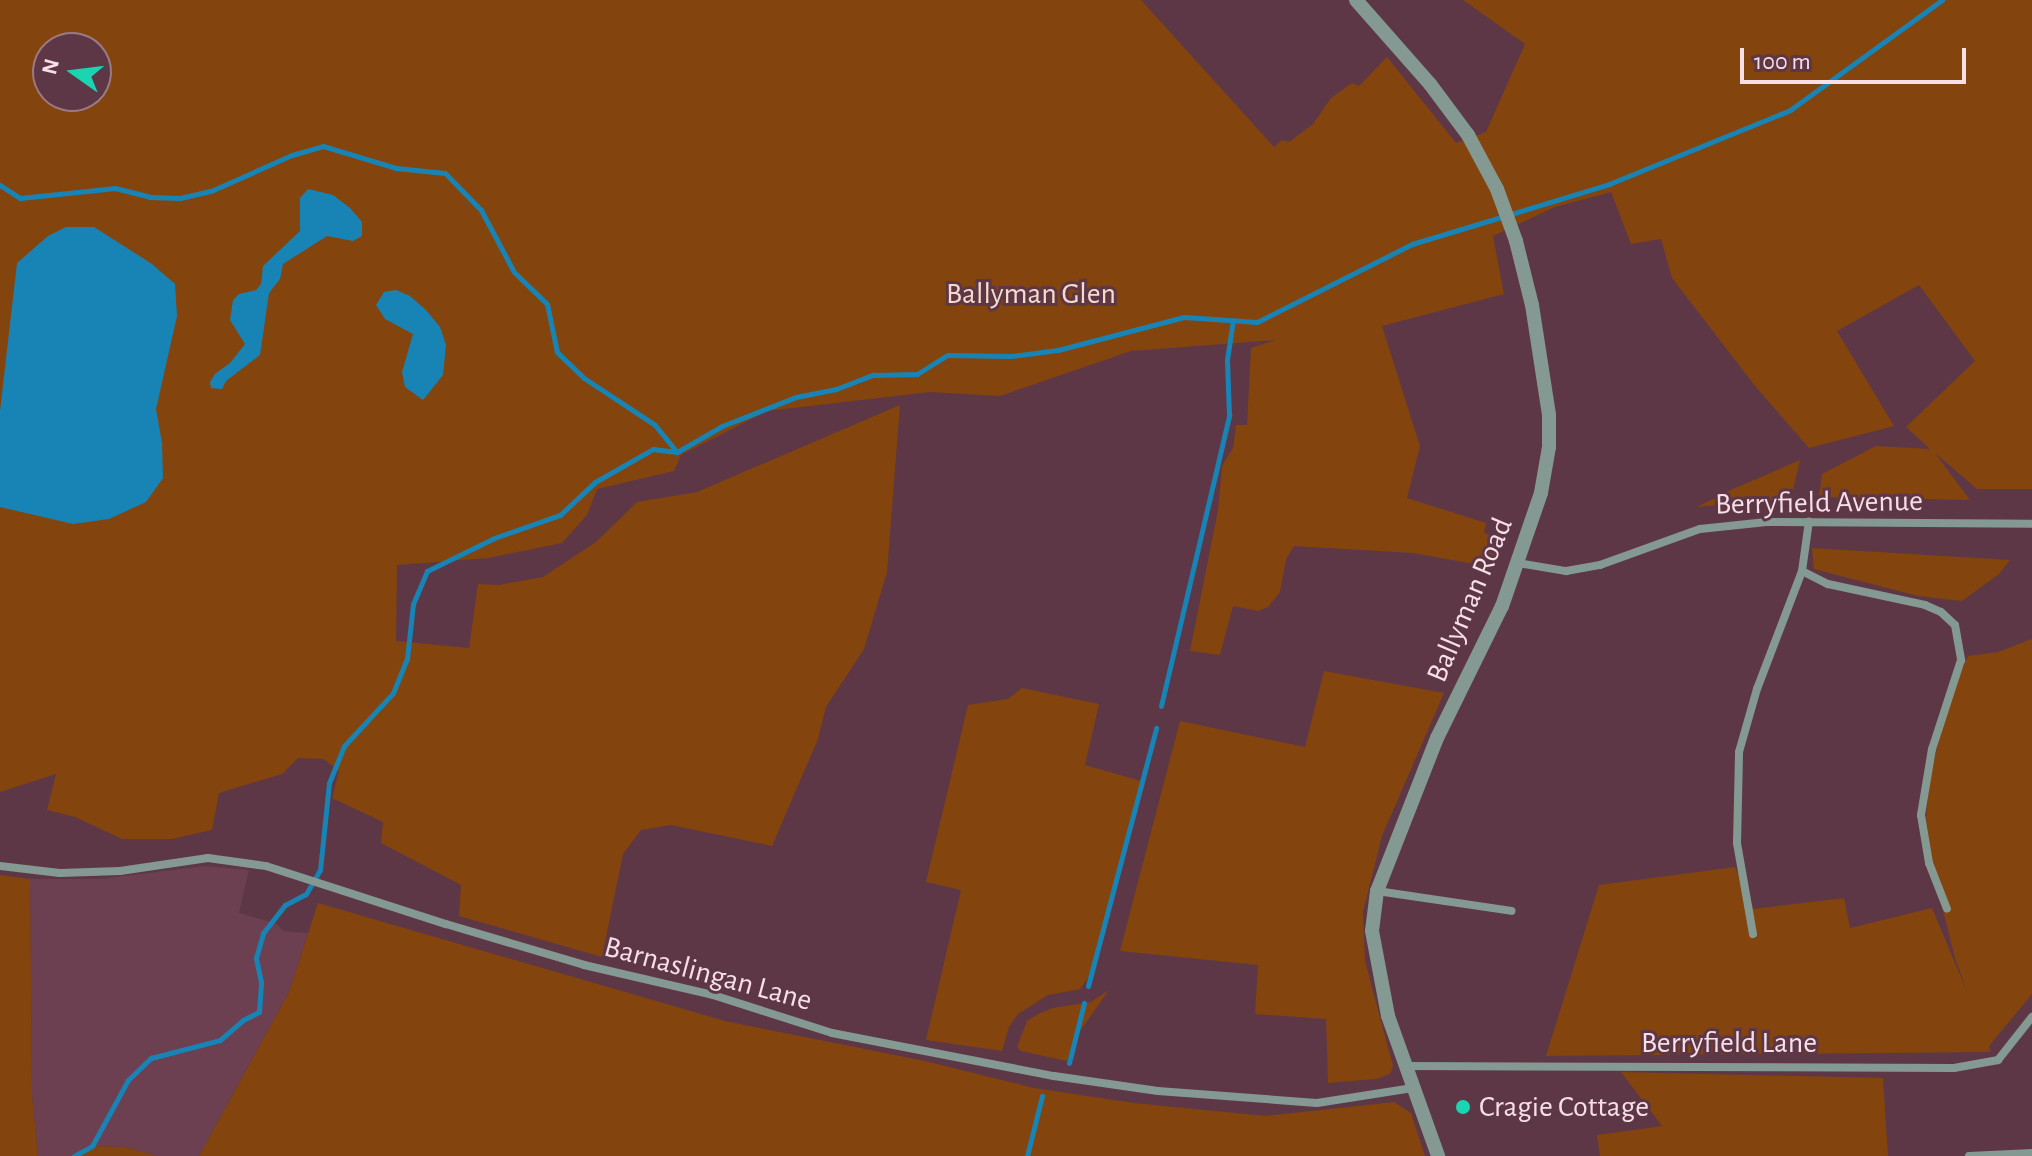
<!DOCTYPE html>
<style>
body{margin:0}
#map{position:relative;width:2032px;height:1156px;overflow:hidden;background:#5d3746;font-family:"Alegreya Sans",sans-serif}
div>[style]{position:absolute}
[style*='--x']{left:calc(var(--x)*1px);top:calc(var(--y)*1px);width:calc(var(--w)*1px);rotate:calc(var(--a)*1deg)}
.built>*{inset:0;background:#6c3f51}
.green>*{inset:0;background:#83440e}
.water>*{inset:0;background:#1884b5}
.stream>*{height:5px;margin:-2.5px;padding:0 2.5px;transform-origin:2.5px;border-radius:2.5px;background:#1884b5}
.minor>*{height:8px;margin:-4px;padding:0 4px;transform-origin:4px;border-radius:4px;background:#839992}
.tertiary>*{height:14px;margin:-7px;padding:0 7px;transform-origin:7px;border-radius:7px;background:#839992}
.dots>*{width:22px;height:22px;translate:-50% -50%;box-sizing:border-box;border:4px solid #5d3746;border-radius:50%}
span{translate:-50% -50%;white-space:nowrap;text-align:center;line-height:1.15;-webkit-text-stroke:6px #5d3746;paint-order:stroke}
.park-label{font-size:30px;color:#f4dbcb}
.street-label{font-size:30px;color:#f7dfe7}
.poi-label{font-size:30px;color:#f7dfe7}
.left{translate:0 -50%;text-align:left}
.north{position:absolute;left:32px;top:32px;width:80px;height:80px;box-sizing:border-box;background:#5d3746;border:2px solid #9b7a86;border-radius:50%;rotate:284deg;font-size:22px;font-weight:700;line-height:32px;text-align:center;color:#f7dfe7}
.north::after{content:'';display:block;margin:auto;width:28px;height:36px;background:#19d5b2;clip-path:polygon(50% 0,100% 100%,50% 72%,0 100%)}
.scale{position:absolute;left:1740px;top:48px;width:226px;height:36px;box-sizing:border-box;border:4px solid #f7dfe7;border-top:0;padding-left:10px;font-size:24px;line-height:28px;white-space:nowrap;color:#f7dfe7;-webkit-text-stroke:6px #5d3746;paint-order:stroke}
</style>
<div id="map">
<div class="built">
<i style="clip-path:polygon(204px 866px,249px 870px,239px 913px,275px 923px,284px 931px,308px 933px,289px 992px,199px 1156px,157px 1156px,125px 1147px,92px 1146px,75px 1156px,38px 1156px,32px 1095px,30px 879px,100px 879px)"></i>
</div>
<div class="green">
<i style="clip-path:polygon(evenodd,0 0,1141px 0,1274px 147px,1282px 140px,1289px 142px,1313px 124px,1331px 98px,1352px 83px,1359px 86px,1387px 57px,1456px 143px,1486px 132px,1525px 44px,1463px 0,2032px 0,2032px 489px,1977px 489px,1935px 453px,1970px 500px,1819px 497px,1822px 474px,1876px 446px,1930px 449px,1906px 427px,1975px 361px,1919px 285px,1837px 331px,1894px 426px,1809px 448px,1755px 386px,1672px 278px,1661px 239px,1631px 244px,1611px 192px,1555px 207px,1493px 236px,1504px 294px,1382px 326px,1420px 446px,1407px 498px,1486px 523px,1484px 533px,1503px 540px,1496px 568px,1413px 553px,1294px 546px,1286px 559px,1280px 592px,1268px 607px,1258px 611px,1233px 606px,1220px 655px,1190px 651px,1218px 510px,1222px 466px,1233px 448px,1236px 425px,1247px 425px,1251px 348px,1276px 340px,1131px 351px,1000px 396px,930px 392px,767px 411px,681px 455px,674px 471px,597px 489px,587px 515px,562px 543px,488px 558px,397px 565px,396px 641px,469px 648px,478px 584px,499px 585px,543px 577px,596px 542px,637px 502px,697px 492px,900px 405px,887px 572px,864px 649px,826px 707px,818px 739px,772px 846px,671px 825px,641px 830px,623px 854px,602px 957px,459px 916px,461px 885px,381px 843px,383px 822px,332px 798px,339px 771px,324px 759px,298px 758px,282px 774px,219px 793px,212px 830px,171px 839px,122px 839px,75px 817px,47px 810px,56px 774px,0 792px,0 0,48px 48px,96px 48px,96px 96px,48px 96px,48px 48px)"></i>
<i style="clip-path:polygon(1800px 460px,1791px 498px,1697px 507px,1733px 489px)"></i>
<i style="clip-path:polygon(1812px 548px,2010px 560px,1999px 574px,1962px 601px,1918px 596px,1814px 569px)"></i>
<i style="clip-path:polygon(2032px 639px,2032px 994px,1989px 1046px,1991px 1052px,1546px 1056px,1599px 885px,1735px 867px,1754px 909px,1844px 898px,1850px 928px,1932px 908px,1968px 994px,1955px 958px,1934px 875px,1926px 818px,1930px 777px,1949px 699px,1968px 656px,1998px 652px)"></i>
<i style="clip-path:polygon(1324px 671px,1444px 693px,1382px 836px,1363px 912px,1365px 961px,1393px 1066px,1390px 1074px,1376px 1079px,1328px 1083px,1326px 1019px,1255px 1014px,1258px 965px,1120px 951px,1180px 721px,1305px 747px)"></i>
<i style="clip-path:polygon(1022px 688px,1099px 704px,1085px 765px,1141px 781px,1097px 949px,1088px 978px,1080px 989px,1048px 995px,1018px 1014px,1009px 1027px,1002px 1051px,926px 1040px,961px 890px,926px 882px,968px 705px,1008px 699px)"></i>
<i style="clip-path:polygon(0 875px,30px 879px,32px 1095px,38px 1156px,0 1156px)"></i>
<i style="clip-path:polygon(318px 903px,725px 1021px,925px 1061px,1034px 1088px,1134px 1103px,1266px 1116px,1394px 1102px,1411px 1113px,1425px 1156px,199px 1156px,289px 992px)"></i>
<i style="clip-path:polygon(1109px 990px,1080px 1031px,1067px 1061px,1021px 1051px,1017px 1047px,1027px 1021px,1038px 1014px,1053px 1008px,1091px 1002px)"></i>
<i style="clip-path:polygon(1621px 1072px,1883px 1078px,1888px 1156px,1600px 1156px,1597px 1135px,1662px 1126px)"></i>
<i style="clip-path:polygon(92px 1146px,125px 1147px,157px 1156px,75px 1156px)"></i>
</div>
<div class="water">
<i style="clip-path:polygon(308px 189px,333px 195px,350px 208px,362px 222px,362px 236px,353px 241px,327px 236px,283px 264px,280px 279px,269px 293px,260px 355px,226px 381px,222px 389px,211px 388px,210px 382px,215px 374px,230px 363px,245px 344px,230px 320px,233px 300px,239px 294px,256px 290px,261px 284px,263px 266px,300px 231px,300px 198px)"></i>
<i style="clip-path:polygon(66px 227px,94px 227px,152px 264px,175px 284px,177px 316px,156px 409px,162px 443px,163px 478px,146px 502px,109px 519px,73px 524px,0 507px,0 411px,17px 263px,48px 236px)"></i>
<i style="clip-path:polygon(396px 290px,410px 296px,426px 310px,440px 327px,446px 345px,443px 375px,423px 400px,405px 387px,402px 372px,413px 334px,385px 319px,376px 305px,384px 292px)"></i>
</div>
<div class="stream">
<i style="--x:0;--y:185;--w:24;--a:33"></i>
<i style="--x:20;--y:198;--w:96;--a:-6"></i>
<i style="--x:115;--y:188;--w:36;--a:14"></i>
<i style="--x:150;--y:197;--w:30;--a:2"></i>
<i style="--x:180;--y:198;--w:32;--a:-13"></i>
<i style="--x:211;--y:191;--w:89;--a:-24"></i>
<i style="--x:292;--y:155;--w:32;--a:-16"></i>
<i style="--x:323;--y:146;--w:76;--a:16.8"></i>
<i style="--x:396;--y:168;--w:49;--a:5.8"></i>
<i style="--x:445;--y:173;--w:52;--a:45.8"></i>
<i style="--x:481;--y:210;--w:70;--a:62"></i>
<i style="--x:514;--y:272;--w:46;--a:44.1"></i>
<i style="--x:547;--y:304;--w:49;--a:78.2"></i>
<i style="--x:557;--y:352;--w:37;--a:44"></i>
<i style="--x:584;--y:378;--w:85;--a:33.5"></i>
<i style="--x:655;--y:425;--w:35;--a:51"></i>
<i style="--x:1161;--y:706;--w:299;--a:-76.8"></i>
<i style="--x:1229;--y:415;--w:55;--a:-92.1"></i>
<i style="--x:1227;--y:360;--w:40;--a:-81.5"></i>
<i style="--x:1088;--y:986;--w:267;--a:-75.2"></i>
<i style="--x:1069;--y:1063;--w:62;--a:-76"></i>
<i style="--x:74;--y:1156;--w:21;--a:-29"></i>
<i style="--x:92;--y:1146;--w:75;--a:-61.4"></i>
<i style="--x:128;--y:1080;--w:32;--a:-44"></i>
<i style="--x:151;--y:1058;--w:71;--a:-14.6"></i>
<i style="--x:220;--y:1040;--w:30;--a:-41"></i>
<i style="--x:243;--y:1020;--w:18;--a:-27"></i>
<i style="--x:259;--y:1012;--w:30;--a:-86"></i>
<i style="--x:261;--y:982;--w:25;--a:-102"></i>
<i style="--x:256;--y:958;--w:26;--a:-74"></i>
<i style="--x:263;--y:933;--w:36;--a:-52"></i>
<i style="--x:285;--y:905;--w:24;--a:-28"></i>
<i style="--x:306;--y:894;--w:28;--a:-60"></i>
<i style="--x:320;--y:870;--w:87;--a:-84.1"></i>
<i style="--x:329;--y:783;--w:40;--a:-68"></i>
<i style="--x:344;--y:746;--w:72;--a:-47.2"></i>
<i style="--x:393;--y:693;--w:37;--a:-68"></i>
<i style="--x:407;--y:659;--w:55;--a:-83.8"></i>
<i style="--x:413;--y:604;--w:36;--a:-67"></i>
<i style="--x:427;--y:571;--w:75;--a:-26.2"></i>
<i style="--x:494;--y:538;--w:70;--a:-19.2"></i>
<i style="--x:560;--y:515;--w:48;--a:-43.3"></i>
<i style="--x:595;--y:482;--w:67;--a:-29.6"></i>
<i style="--x:653;--y:449;--w:24;--a:7"></i>
<i style="--x:677;--y:452;--w:52;--a:-30"></i>
<i style="--x:722;--y:426;--w:79;--a:-21.4"></i>
<i style="--x:796;--y:397;--w:41;--a:-11.3"></i>
<i style="--x:836;--y:389;--w:40;--a:-21"></i>
<i style="--x:873;--y:375;--w:44;--a:-1.3"></i>
<i style="--x:917;--y:374;--w:36;--a:-32"></i>
<i style="--x:948;--y:355;--w:63;--a:0.9"></i>
<i style="--x:1011;--y:356;--w:47;--a:-7.3"></i>
<i style="--x:1058;--y:350;--w:130;--a:-14.7"></i>
<i style="--x:1184;--y:317;--w:73;--a:3.9"></i>
<i style="--x:1257;--y:322;--w:174;--a:-26.7"></i>
<i style="--x:1412;--y:244;--w:206;--a:-16.9"></i>
<i style="--x:1609;--y:184;--w:196;--a:-22.2"></i>
<i style="--x:1790;--y:110;--w:188;--a:-35.9"></i>
<i style="--x:1027;--y:1156;--w:62;--a:-76"></i>
</div>
<div class="minor">
<i style="--x:1518;--y:563;--w:49;--a:9.5"></i>
<i style="--x:1566;--y:571;--w:35;--a:-10"></i>
<i style="--x:1600;--y:565;--w:106;--a:-19.8"></i>
<i style="--x:1700;--y:529;--w:67;--a:-6"></i>
<i style="--x:1767;--y:522;--w:265;--a:0.4"></i>
<i style="--x:1802;--y:571;--w:29;--a:27"></i>
<i style="--x:1828;--y:584;--w:99;--a:12.2"></i>
<i style="--x:1925;--y:605;--w:17;--a:24"></i>
<i style="--x:1941;--y:612;--w:19;--a:43"></i>
<i style="--x:1955;--y:625;--w:36;--a:80"></i>
<i style="--x:1961;--y:660;--w:94;--a:108"></i>
<i style="--x:1932;--y:749;--w:67;--a:99.5"></i>
<i style="--x:1921;--y:815;--w:49;--a:80.5"></i>
<i style="--x:1929;--y:863;--w:49;--a:68.6"></i>
<i style="--x:0;--y:866;--w:60;--a:6.7"></i>
<i style="--x:60;--y:873;--w:60;--a:-1.9"></i>
<i style="--x:120;--y:871;--w:89;--a:-8.4"></i>
<i style="--x:208;--y:858;--w:59;--a:7.9"></i>
<i style="--x:266;--y:866;--w:189;--a:17.9"></i>
<i style="--x:446;--y:924;--w:144;--a:16.5"></i>
<i style="--x:584;--y:965;--w:132;--a:13.1"></i>
<i style="--x:713;--y:995;--w:125;--a:17.7"></i>
<i style="--x:832;--y:1033;--w:226;--a:11"></i>
<i style="--x:1054;--y:1076;--w:105;--a:8.2"></i>
<i style="--x:1158;--y:1091;--w:159;--a:4.3"></i>
<i style="--x:1317;--y:1103;--w:97;--a:-8.9"></i>
<i style="--x:1377;--y:891;--w:136;--a:8.4"></i>
<i style="--x:1753;--y:934;--w:92;--a:-100"></i>
<i style="--x:1737;--y:843;--w:91;--a:-88.7"></i>
<i style="--x:1739;--y:752;--w:66;--a:-74.1"></i>
<i style="--x:1757;--y:689;--w:126;--a:-69.1"></i>
<i style="--x:1802;--y:571;--w:50;--a:-82"></i>
<i style="--x:1406;--y:1066;--w:548;--a:0.21"></i>
<i style="--x:1954;--y:1068;--w:45;--a:-10.3"></i>
<i style="--x:1998;--y:1060;--w:55;--a:-51.7"></i>
<i style="--x:1969;--y:1156;--w:63;--a:-2.7"></i>
</div>
<div class="tertiary">
<i style="--x:1356;--y:0;--w:112;--a:48.6"></i>
<i style="--x:1430;--y:84;--w:64;--a:53.3"></i>
<i style="--x:1468;--y:135;--w:61;--a:61.8"></i>
<i style="--x:1497;--y:189;--w:55;--a:69.9"></i>
<i style="--x:1516;--y:241;--w:66;--a:76"></i>
<i style="--x:1532;--y:305;--w:111;--a:81.2"></i>
<i style="--x:1549;--y:415;--w:32;--a:90"></i>
<i style="--x:1549;--y:447;--w:47;--a:99.9"></i>
<i style="--x:1541;--y:493;--w:120;--a:109"></i>
<i style="--x:1502;--y:606;--w:147;--a:116.2"></i>
<i style="--x:1437;--y:738;--w:164;--a:111.4"></i>
<i style="--x:1377;--y:891;--w:40;--a:97.1"></i>
<i style="--x:1372;--y:931;--w:86;--a:79.3"></i>
<i style="--x:1388;--y:1016;--w:149;--a:70.3"></i>
</div>
<div class="dots">
<i style="left:1463px;top:1107px;background:#19d5b2"></i>
</div>
<div class="park-label">
<span style="left:1031px;top:294px">Ballyman Glen</span>
</div>
<div class="street-label">
<span style="left:1819px;top:503px;rotate:-1deg">Berryfield Avenue</span>
<span style="left:1470px;top:600px;rotate:-67deg">Ballyman Road</span>
<span style="left:708px;top:974px;rotate:15deg">Barnaslingan Lane</span>
<span style="left:1729px;top:1043px">Berryfield Lane</span>
</div>
<div class="poi-label">
<span class="left" style="left:1479px;top:1107px">Cragie Cottage</span>
</div>
<div class="north">N</div>
<div class="scale">100 m</div>
</div>
